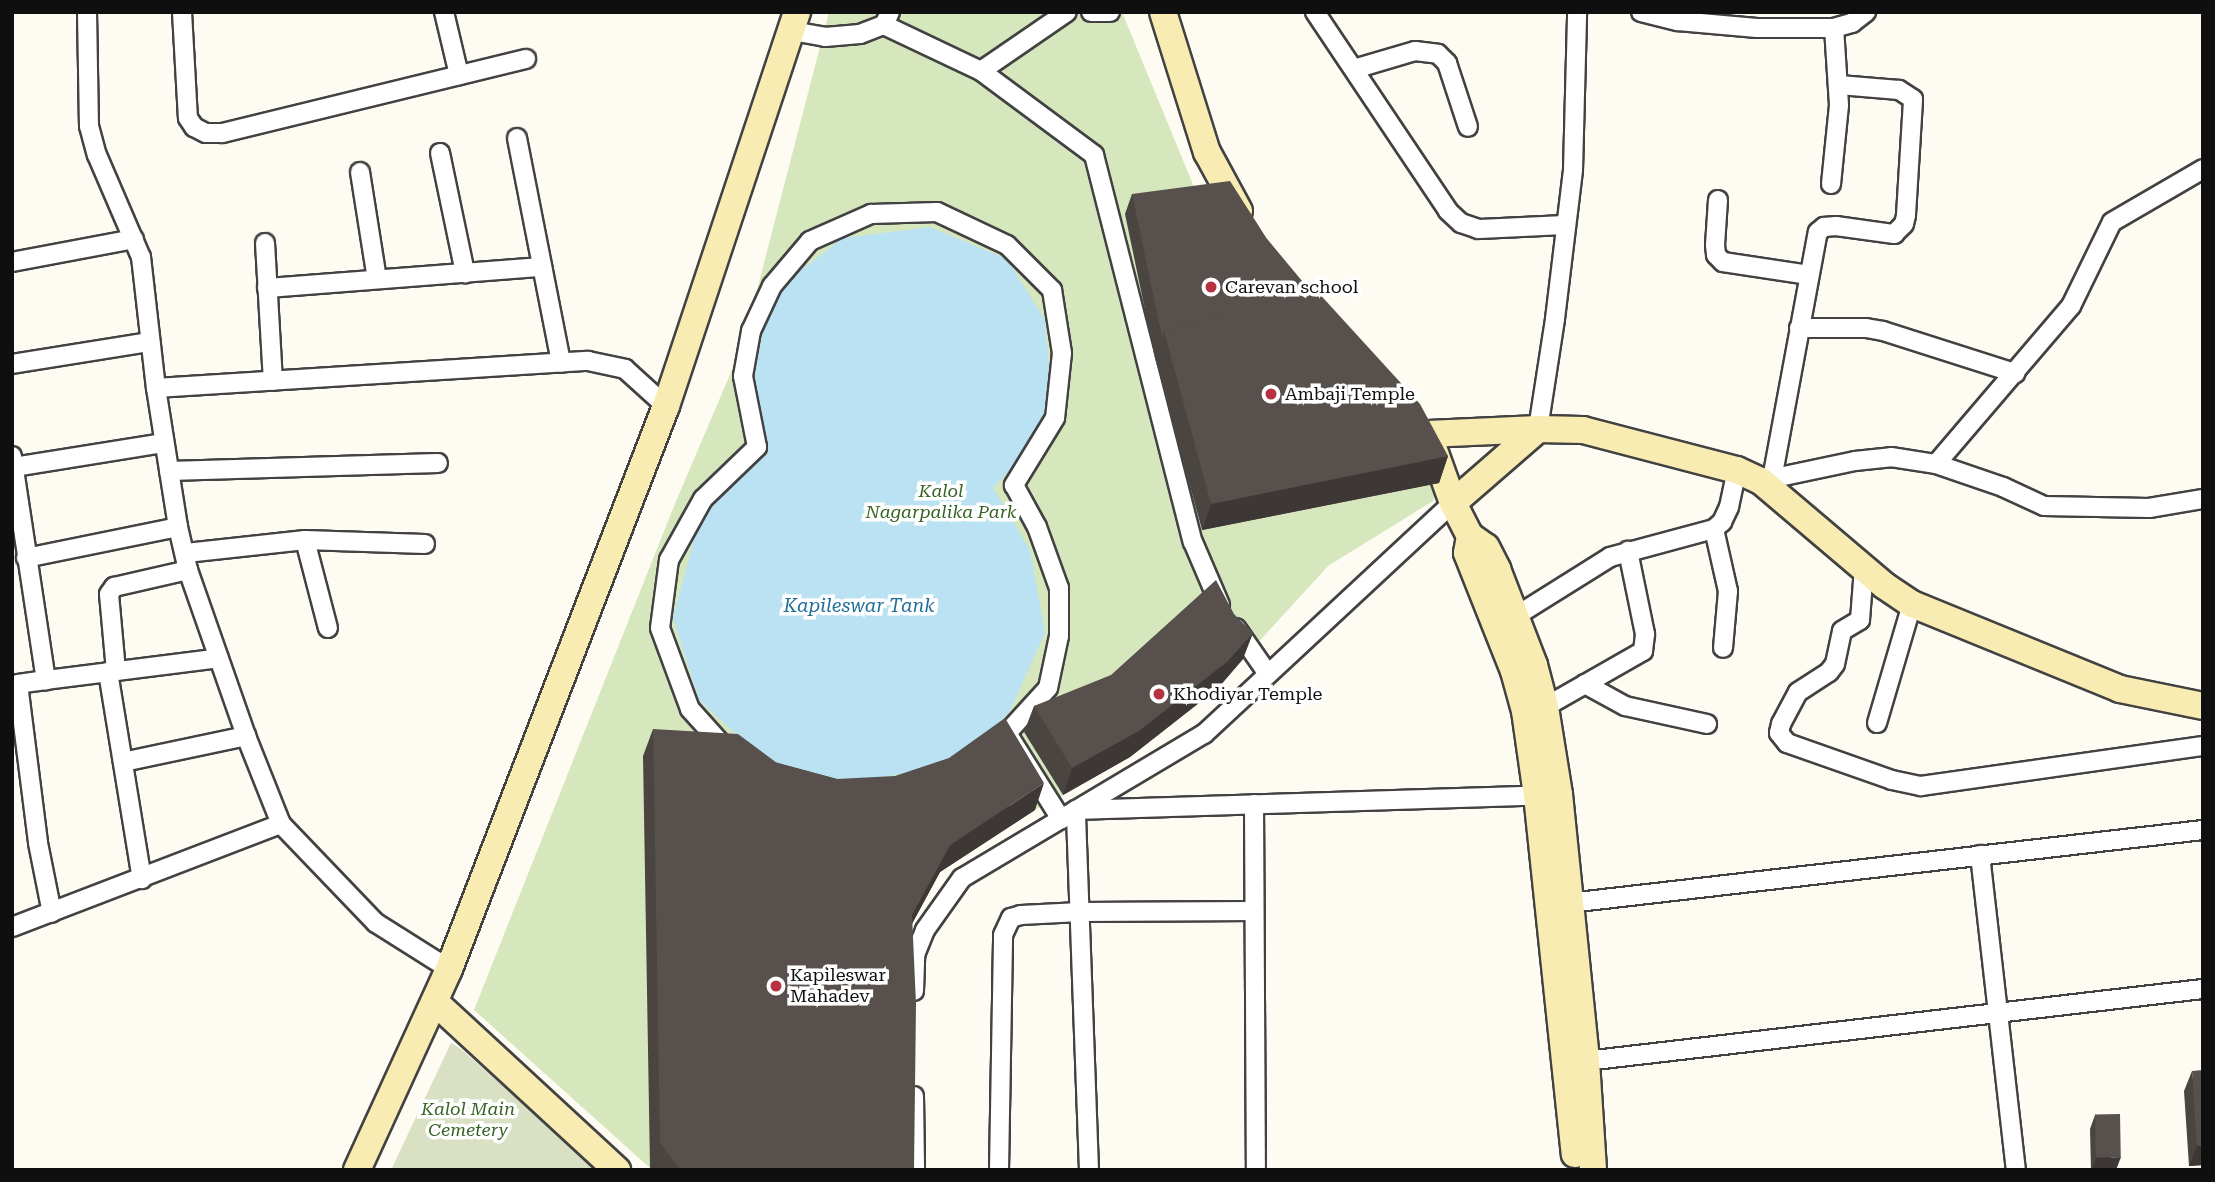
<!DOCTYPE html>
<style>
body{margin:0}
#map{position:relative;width:2215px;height:1182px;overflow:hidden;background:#fefbf3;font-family:"Roboto Serif",serif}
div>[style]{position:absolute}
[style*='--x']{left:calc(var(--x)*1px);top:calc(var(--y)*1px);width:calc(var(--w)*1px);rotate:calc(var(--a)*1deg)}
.green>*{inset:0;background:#d6e7be}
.cemetery>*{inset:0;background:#d9e0c4}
.water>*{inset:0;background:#bbe2f2}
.roads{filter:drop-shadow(2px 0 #424242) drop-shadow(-2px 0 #424242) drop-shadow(0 2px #424242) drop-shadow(0 -2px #424242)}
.street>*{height:18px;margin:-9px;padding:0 9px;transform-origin:9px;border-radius:9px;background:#fff}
.secondary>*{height:26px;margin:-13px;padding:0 13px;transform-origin:13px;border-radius:13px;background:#f9ecb3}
.wall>*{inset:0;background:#4b4541}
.shaded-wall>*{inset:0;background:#3d3835}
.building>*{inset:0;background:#57504c;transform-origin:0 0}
.dots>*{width:19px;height:19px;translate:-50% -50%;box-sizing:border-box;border:4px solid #fff;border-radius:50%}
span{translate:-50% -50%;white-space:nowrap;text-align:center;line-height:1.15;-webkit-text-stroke:7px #fff;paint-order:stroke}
.poi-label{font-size:18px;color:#0f0f0f}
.left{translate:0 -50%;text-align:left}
.park-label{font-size:18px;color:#366324;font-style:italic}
.water-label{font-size:19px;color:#216e99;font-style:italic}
.frame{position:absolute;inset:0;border:14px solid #0f0f0f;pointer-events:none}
</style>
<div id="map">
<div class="green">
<i style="clip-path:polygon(829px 12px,1122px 12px,1201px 204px,1155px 358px,1202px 530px,1439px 483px,1433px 501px,1328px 566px,1243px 659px,1206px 607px,1101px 701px,1024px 732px,1063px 795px,1035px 810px,995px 745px,650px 1168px,474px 1010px,674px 506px,743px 344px)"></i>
</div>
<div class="cemetery">
<i style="clip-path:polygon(451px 1043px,461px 1049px,598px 1170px,391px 1170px)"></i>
</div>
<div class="water">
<i style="clip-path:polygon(930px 227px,1007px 259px,1045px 320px,1052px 400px,1021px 458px,993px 488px,1030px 550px,1045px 633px,1009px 713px,955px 763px,855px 783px,774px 770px,699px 700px,673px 618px,701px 514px,769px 452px,750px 367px,781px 285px,843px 238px)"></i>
</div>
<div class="roads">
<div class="street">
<i style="--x:87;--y:12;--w:114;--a:89"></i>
<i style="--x:89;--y:126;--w:30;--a:75"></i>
<i style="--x:97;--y:155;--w:111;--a:66.7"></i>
<i style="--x:141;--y:257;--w:132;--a:83.5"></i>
<i style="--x:156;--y:388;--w:141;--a:81"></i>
<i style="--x:178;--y:527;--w:44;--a:76.9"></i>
<i style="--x:188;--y:570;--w:176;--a:70.7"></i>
<i style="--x:246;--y:736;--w:95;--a:68.3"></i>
<i style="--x:281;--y:824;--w:137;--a:46.2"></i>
<i style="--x:376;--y:923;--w:86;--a:32.2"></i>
<i style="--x:182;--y:12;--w:106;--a:86.8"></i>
<i style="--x:188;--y:118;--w:11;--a:56"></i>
<i style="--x:194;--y:127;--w:13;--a:27"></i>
<i style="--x:206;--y:133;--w:16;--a:0"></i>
<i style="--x:222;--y:133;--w:313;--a:-13.7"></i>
<i style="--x:444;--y:12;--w:65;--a:76.6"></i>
<i style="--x:1091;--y:12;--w:19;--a:0"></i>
<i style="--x:1315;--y:12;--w:239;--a:56.2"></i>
<i style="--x:1448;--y:211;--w:18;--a:43"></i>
<i style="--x:1461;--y:223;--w:18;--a:19"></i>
<i style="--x:1478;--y:229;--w:88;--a:-2.6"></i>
<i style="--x:1641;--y:12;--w:38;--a:14"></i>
<i style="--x:1678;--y:21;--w:79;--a:5.1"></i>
<i style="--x:1757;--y:28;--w:77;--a:0"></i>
<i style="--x:1834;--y:28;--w:19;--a:-16"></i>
<i style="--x:1852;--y:23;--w:18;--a:-38"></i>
<i style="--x:884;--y:25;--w:107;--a:25.4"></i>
<i style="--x:981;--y:71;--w:141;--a:36.6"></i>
<i style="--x:1094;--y:155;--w:399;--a:75.7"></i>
<i style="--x:1193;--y:542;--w:69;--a:66.8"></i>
<i style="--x:792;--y:31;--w:34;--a:10"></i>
<i style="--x:825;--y:37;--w:35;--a:-5"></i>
<i style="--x:860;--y:34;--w:26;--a:-21"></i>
<i style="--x:884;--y:25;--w:14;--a:-65"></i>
<i style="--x:1354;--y:69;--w:64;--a:-16.4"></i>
<i style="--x:1415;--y:51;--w:23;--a:7"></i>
<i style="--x:1438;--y:54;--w:13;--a:45"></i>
<i style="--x:1447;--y:63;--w:67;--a:71.8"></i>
<i style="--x:981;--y:71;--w:104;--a:-34.5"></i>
<i style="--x:517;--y:138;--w:229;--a:78.9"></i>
<i style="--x:440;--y:153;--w:123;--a:78.2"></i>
<i style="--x:360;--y:172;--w:108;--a:81"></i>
<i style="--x:1831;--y:184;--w:79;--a:-84.2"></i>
<i style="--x:1839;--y:105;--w:77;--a:-93.7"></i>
<i style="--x:1718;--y:200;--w:45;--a:93.8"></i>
<i style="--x:1715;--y:245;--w:10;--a:84"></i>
<i style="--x:1716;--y:255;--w:10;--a:45"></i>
<i style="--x:1723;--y:262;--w:87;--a:8.6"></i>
<i style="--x:265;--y:243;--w:138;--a:86.7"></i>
<i style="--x:12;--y:262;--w:124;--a:-10.7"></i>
<i style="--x:267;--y:288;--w:276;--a:-4.4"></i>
<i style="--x:1799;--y:328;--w:67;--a:0"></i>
<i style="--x:1866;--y:328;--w:17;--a:10"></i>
<i style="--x:1883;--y:331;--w:139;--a:17.7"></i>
<i style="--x:12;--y:364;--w:140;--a:-9.1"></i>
<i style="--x:156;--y:388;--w:433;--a:-3.6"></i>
<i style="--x:588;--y:361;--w:38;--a:12"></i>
<i style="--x:625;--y:369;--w:55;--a:42.1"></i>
<i style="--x:1538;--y:429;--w:111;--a:-81.2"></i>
<i style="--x:1555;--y:319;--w:150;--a:-83.1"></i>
<i style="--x:1573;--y:170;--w:158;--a:-88.5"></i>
<i style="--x:12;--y:456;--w:227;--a:81.4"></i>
<i style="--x:46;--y:680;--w:28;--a:172"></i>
<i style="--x:18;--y:684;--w:160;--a:82.8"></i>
<i style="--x:38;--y:843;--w:71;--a:78.7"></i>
<i style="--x:1936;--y:464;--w:208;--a:-49.5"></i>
<i style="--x:2071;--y:306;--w:93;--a:-64"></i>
<i style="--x:2112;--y:222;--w:105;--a:-30.2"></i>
<i style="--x:14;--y:467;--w:152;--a:-9.1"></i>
<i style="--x:169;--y:471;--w:269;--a:-1.7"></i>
<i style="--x:1772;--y:479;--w:251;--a:-79.5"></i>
<i style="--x:1818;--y:232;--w:8;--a:-40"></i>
<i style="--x:1824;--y:227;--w:12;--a:-5"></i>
<i style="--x:1836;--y:226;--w:59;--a:7.9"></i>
<i style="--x:1894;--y:234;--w:14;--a:-45"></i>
<i style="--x:1904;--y:224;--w:9;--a:-77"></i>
<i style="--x:1906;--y:215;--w:116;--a:-86.5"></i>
<i style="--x:1913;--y:99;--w:17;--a:-147"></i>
<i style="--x:1899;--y:90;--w:60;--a:-175.2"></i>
<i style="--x:1765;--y:480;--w:92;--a:-11.9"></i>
<i style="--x:1855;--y:461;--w:36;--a:-6"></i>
<i style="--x:1891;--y:457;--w:46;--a:8.8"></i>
<i style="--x:1936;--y:464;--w:71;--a:18.9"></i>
<i style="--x:2003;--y:487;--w:45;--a:24.9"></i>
<i style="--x:2044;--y:506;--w:105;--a:1.1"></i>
<i style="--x:2149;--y:508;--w:55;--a:-9.5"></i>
<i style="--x:1714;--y:529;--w:64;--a:77.3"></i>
<i style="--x:1728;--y:591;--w:57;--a:95"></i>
<i style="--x:305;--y:540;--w:91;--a:75.4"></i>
<i style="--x:186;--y:553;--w:120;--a:-6.2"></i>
<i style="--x:305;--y:540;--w:120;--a:1.9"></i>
<i style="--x:26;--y:558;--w:155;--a:-11.5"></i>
<i style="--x:1864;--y:568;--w:52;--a:94.4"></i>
<i style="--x:1860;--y:620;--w:21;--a:149"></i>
<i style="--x:1842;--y:631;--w:34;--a:102"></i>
<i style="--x:1835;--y:664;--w:10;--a:127"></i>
<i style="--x:1829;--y:672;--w:37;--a:147"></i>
<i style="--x:1798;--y:692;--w:36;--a:118"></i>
<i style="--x:1781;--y:724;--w:9;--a:103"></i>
<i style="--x:1779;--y:733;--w:13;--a:51"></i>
<i style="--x:1787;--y:743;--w:111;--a:19.4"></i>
<i style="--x:1892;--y:780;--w:30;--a:12"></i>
<i style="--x:1921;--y:786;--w:285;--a:-8.1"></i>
<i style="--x:1516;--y:616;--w:111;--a:-32.1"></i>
<i style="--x:1610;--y:557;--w:108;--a:-15.1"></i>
<i style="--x:1714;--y:529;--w:11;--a:-41"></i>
<i style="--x:1722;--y:522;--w:17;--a:-65"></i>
<i style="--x:1729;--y:507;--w:38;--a:-78"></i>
<i style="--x:1236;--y:628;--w:56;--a:55.2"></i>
<i style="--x:116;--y:671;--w:77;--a:-95.2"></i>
<i style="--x:109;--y:594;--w:9;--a:-54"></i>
<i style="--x:114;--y:587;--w:76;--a:-12.9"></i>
<i style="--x:108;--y:672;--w:210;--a:80.7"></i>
<i style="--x:46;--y:680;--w:174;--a:-7.2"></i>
<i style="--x:1585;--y:684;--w:46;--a:28.8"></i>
<i style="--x:1625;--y:706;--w:84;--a:12.4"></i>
<i style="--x:1545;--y:707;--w:113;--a:-29.7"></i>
<i style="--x:1643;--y:651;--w:17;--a:-83"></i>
<i style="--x:1645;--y:634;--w:85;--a:-101.6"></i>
<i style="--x:1877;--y:723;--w:124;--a:-73.6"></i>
<i style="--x:726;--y:749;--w:54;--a:-132"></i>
<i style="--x:690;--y:709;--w:86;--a:-110.3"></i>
<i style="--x:660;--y:628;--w:69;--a:-82.5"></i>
<i style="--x:669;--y:560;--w:70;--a:-60.9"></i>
<i style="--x:703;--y:499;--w:75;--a:-43.9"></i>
<i style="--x:757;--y:447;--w:72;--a:-101.2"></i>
<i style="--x:743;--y:376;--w:46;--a:-79.9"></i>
<i style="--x:751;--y:331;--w:50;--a:-65"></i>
<i style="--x:772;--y:286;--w:59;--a:-49.8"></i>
<i style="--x:810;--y:241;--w:67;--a:-23.9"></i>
<i style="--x:871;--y:214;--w:66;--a:-1.7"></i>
<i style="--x:937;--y:212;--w:77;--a:25.2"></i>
<i style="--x:1007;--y:245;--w:64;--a:45"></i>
<i style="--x:1052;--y:290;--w:64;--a:81"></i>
<i style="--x:1062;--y:353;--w:65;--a:96.1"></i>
<i style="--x:1055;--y:418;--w:79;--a:121.5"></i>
<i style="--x:1014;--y:485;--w:48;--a:61.3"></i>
<i style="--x:1037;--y:527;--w:65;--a:70.2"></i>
<i style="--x:1059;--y:588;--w:48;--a:90"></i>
<i style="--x:1059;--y:636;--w:53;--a:101.9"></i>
<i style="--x:1048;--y:688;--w:61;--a:132.3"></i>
<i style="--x:1007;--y:733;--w:102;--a:57.9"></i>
<i style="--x:123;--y:762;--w:126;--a:-11.9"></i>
<i style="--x:1254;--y:804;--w:366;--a:89.7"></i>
<i style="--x:1980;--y:855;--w:317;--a:83.5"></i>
<i style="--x:1569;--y:903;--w:638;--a:-6.57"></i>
<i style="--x:12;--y:927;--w:288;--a:-21"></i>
<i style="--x:914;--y:991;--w:36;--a:-88"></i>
<i style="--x:915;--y:955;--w:27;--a:-68"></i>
<i style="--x:925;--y:930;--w:64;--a:-54.6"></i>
<i style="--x:962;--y:878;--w:282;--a:-30.8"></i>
<i style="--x:1204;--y:734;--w:340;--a:-42.9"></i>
<i style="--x:1586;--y:1061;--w:621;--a:-6.66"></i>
<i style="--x:914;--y:1096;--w:74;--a:89.2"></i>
<i style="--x:999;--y:1170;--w:235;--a:-89"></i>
<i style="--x:1003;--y:935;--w:19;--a:-65"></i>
<i style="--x:1011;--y:918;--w:10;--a:-17"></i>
<i style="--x:1021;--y:915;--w:59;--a:-2.9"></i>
<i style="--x:1080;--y:912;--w:174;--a:-0.3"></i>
<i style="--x:1089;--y:1170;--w:360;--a:-92.1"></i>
<i style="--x:1076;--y:810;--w:469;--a:-1.8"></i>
</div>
<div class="secondary">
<i style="--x:1163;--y:12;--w:147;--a:72.6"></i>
<i style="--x:1207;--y:152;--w:67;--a:61.5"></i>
<i style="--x:1428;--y:434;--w:110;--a:-2.6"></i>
<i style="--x:1538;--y:429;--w:45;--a:1.3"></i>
<i style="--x:1583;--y:430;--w:159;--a:14.6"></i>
<i style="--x:1737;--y:470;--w:26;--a:25"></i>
<i style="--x:1761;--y:481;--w:162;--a:40.3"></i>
<i style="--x:1885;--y:586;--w:32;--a:34"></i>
<i style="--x:1912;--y:604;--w:225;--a:22.2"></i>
<i style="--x:2120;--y:689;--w:85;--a:11.6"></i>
<i style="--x:1430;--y:439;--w:68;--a:70.2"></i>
<i style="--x:1453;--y:503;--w:37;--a:63"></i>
<i style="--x:1470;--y:536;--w:19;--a:35"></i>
<i style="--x:1486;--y:547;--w:25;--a:63"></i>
<i style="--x:1497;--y:569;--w:103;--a:68.9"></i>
<i style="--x:1534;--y:665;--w:43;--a:75.3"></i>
<i style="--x:1545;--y:707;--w:88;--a:80.9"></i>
<i style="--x:1559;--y:794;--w:268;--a:84.2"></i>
<i style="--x:1586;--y:1061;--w:109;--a:86.3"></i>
<i style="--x:1453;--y:503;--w:113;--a:-41"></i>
<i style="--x:1470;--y:536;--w:17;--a:100"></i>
<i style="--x:1467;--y:553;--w:127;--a:68.3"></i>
<i style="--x:1514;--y:671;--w:41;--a:74.6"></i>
<i style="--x:1525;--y:711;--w:85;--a:81.9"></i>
<i style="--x:1537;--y:795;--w:361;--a:84"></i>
<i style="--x:435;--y:1002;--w:248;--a:42.7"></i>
<i style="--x:357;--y:1170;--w:221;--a:-65.4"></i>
<i style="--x:449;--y:969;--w:603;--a:-68.92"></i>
<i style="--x:666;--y:406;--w:415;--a:-71.6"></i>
</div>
</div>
<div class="wall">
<i style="clip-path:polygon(1132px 194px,1267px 239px,1448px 456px,1439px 483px,1202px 530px,1155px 358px,1125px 214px)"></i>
<i style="clip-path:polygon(1243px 659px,1218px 688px,1130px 757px,1063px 795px,1024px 732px,1034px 706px)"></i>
<i style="clip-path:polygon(653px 729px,837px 779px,1035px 810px,940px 872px,912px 924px,914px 1170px,651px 1170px,650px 1168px,643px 756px)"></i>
<i style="clip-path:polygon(2192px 1071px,2203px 1165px,2189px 1166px,2184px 1091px)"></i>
<i style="clip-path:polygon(2095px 1115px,2116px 1170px,2091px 1170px,2090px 1129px)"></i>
</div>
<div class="shaded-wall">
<i style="clip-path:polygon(1448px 456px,1439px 483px,1202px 530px,1211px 504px)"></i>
<i style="clip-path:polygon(1253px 633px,1243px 659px,1218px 688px,1130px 757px,1063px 795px,1072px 768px)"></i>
<i style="clip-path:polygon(1044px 783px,1035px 810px,940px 872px,902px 942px,912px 915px,950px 845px)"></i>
<i style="clip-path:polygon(2203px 1145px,2203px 1165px,2189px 1166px,2197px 1146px)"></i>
<i style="clip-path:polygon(2121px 1157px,2116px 1170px,2092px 1170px,2096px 1158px)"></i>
</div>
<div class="building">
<i style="clip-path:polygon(1230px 181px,1267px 239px,1309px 291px,1164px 331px,1162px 337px,1132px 194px)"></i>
<i style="clip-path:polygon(1315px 289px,1420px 404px,1448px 456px,1211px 504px,1164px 331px)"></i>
<i style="clip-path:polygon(1216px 580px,1234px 614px,1253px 633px,1228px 661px,1139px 731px,1072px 768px,1034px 706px,1111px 675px)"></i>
<i style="clip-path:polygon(1005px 718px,1044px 783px,950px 845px,912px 915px,916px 1004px,914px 1170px,680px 1170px,660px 1142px,653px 729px,738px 734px,777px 763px,837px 779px,895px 776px,949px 758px)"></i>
<i style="clip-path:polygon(2203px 1070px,2203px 1145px,2197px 1146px,2192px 1071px)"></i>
<i style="left:2120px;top:1114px;width:43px;height:25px;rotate:89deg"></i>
</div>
<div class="dots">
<i style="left:1211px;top:287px;background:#b63142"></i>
<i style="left:1271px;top:394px;background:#b63142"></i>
<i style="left:1159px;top:694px;background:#b63142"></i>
<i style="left:776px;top:986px;background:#b63142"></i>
</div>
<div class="poi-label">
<span class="left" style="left:1225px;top:287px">Carevan school</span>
<span class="left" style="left:1285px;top:394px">Ambaji Temple</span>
<span class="left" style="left:1173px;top:694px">Khodiyar Temple</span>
<span class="left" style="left:790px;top:986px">Kapileswar<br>Mahadev</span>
</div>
<div class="park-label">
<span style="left:941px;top:502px">Kalol<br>Nagarpalika Park</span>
<span style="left:468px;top:1120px">Kalol Main<br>Cemetery</span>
</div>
<div class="water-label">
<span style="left:859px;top:606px">Kapileswar Tank</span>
</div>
<div class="frame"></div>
</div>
